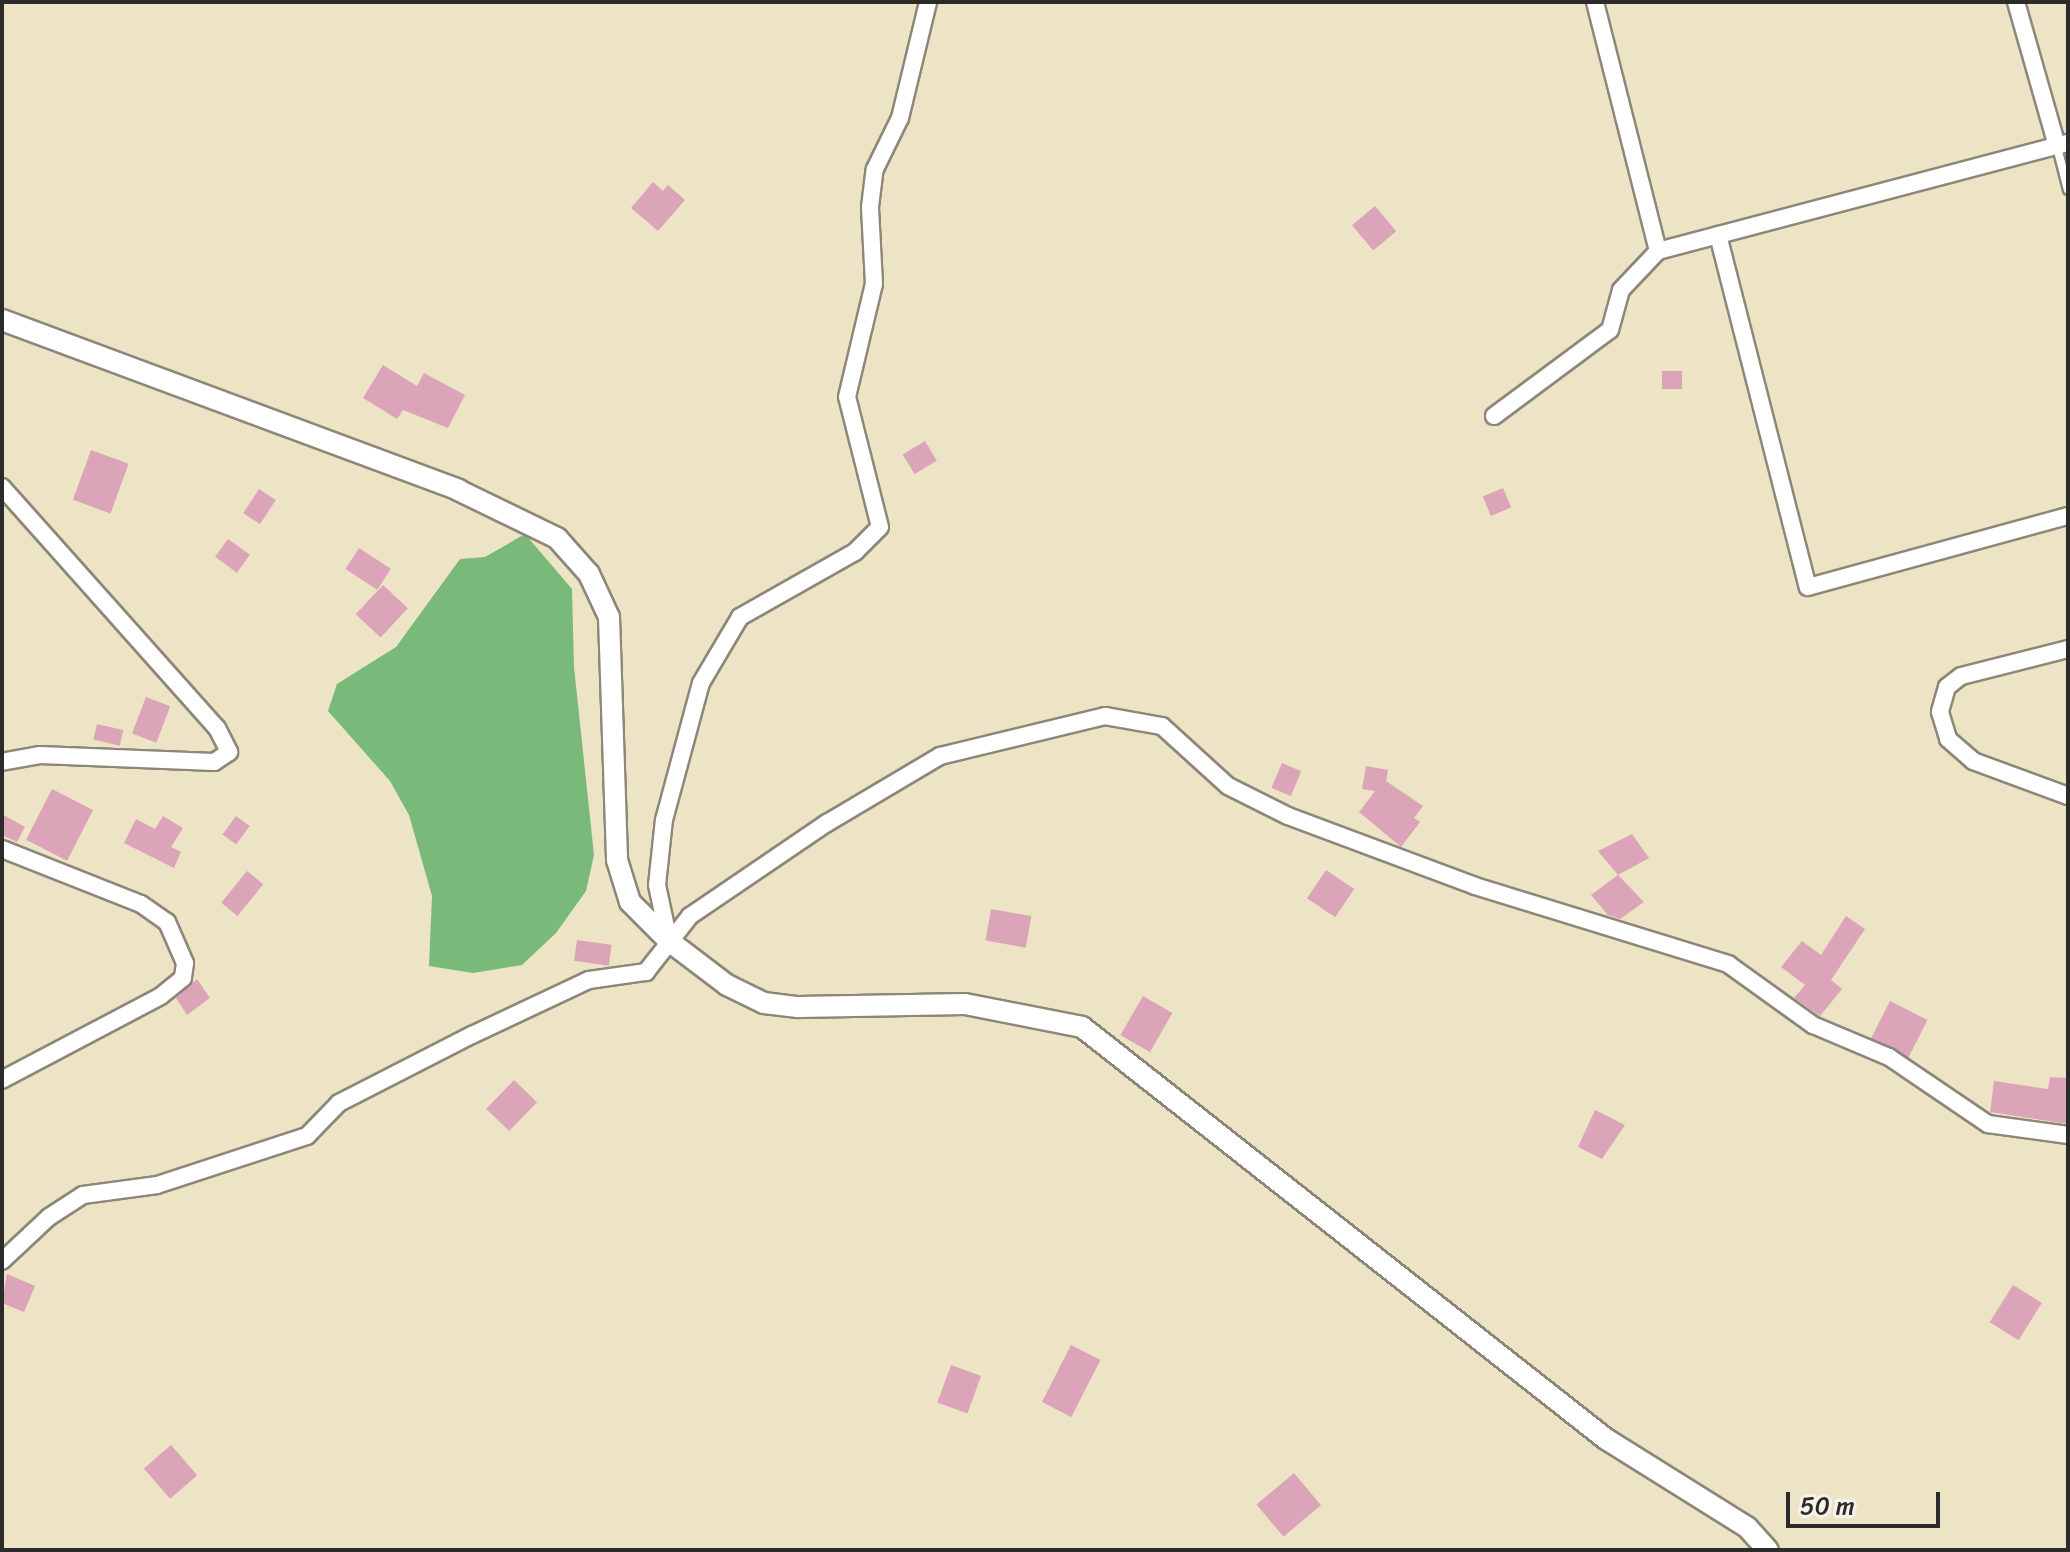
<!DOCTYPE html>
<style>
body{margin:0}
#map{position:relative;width:2070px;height:1552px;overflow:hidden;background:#ede3c5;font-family:Sriracha,sans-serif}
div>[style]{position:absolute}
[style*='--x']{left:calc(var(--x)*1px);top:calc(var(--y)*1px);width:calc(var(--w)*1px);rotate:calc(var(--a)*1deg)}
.forest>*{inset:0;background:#79b97a}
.building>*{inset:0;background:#dca4b9;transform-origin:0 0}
.roads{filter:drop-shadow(2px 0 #8c8778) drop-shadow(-2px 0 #8c8778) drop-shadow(0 2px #8c8778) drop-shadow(0 -2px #8c8778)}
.service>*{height:8px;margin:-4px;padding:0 4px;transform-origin:4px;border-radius:4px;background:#fff}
.minor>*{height:16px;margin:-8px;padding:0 8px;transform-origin:8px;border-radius:8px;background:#fff}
.tertiary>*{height:20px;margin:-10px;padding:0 10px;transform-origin:10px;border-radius:10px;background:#fff}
span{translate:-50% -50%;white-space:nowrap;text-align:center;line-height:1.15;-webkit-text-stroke:6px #f7f3e8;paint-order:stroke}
.frame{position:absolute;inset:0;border:4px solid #2b2b2b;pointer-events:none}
.scale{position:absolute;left:1786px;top:1492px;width:154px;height:36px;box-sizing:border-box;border:4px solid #2b2b2b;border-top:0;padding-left:10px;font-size:24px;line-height:28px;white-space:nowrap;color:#2b2b2b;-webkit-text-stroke:6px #f7f3e8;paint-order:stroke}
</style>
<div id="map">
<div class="forest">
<i style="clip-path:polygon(525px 534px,572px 589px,574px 667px,594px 855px,586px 891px,556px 933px,522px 965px,473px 973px,429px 966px,432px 896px,409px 815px,390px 781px,328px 711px,337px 684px,396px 647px,460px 559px,485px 557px)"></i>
</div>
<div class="building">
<i style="clip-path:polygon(653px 182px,663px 191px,668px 185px,685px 200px,658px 231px,631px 208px)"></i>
<i style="left:1375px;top:206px;width:33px;height:30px;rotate:50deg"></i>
<i style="clip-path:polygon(383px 365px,417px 386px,424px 373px,465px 395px,448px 428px,403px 410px,397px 419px,363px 398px)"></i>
<i style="left:1662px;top:371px;width:20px;height:18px"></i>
<i style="left:925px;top:441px;width:23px;height:26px;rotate:59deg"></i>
<i style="left:91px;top:450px;width:40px;height:53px;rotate:20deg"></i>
<i style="left:1503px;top:488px;width:21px;height:22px;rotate:67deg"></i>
<i style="left:259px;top:489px;width:20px;height:29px;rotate:33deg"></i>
<i style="left:228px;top:539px;width:27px;height:22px;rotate:36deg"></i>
<i style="left:359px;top:548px;width:38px;height:25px;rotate:33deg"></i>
<i style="left:383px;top:585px;width:34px;height:40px;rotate:43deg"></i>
<i style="left:146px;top:697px;width:26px;height:39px;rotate:21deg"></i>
<i style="left:97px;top:724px;width:27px;height:16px;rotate:13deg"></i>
<i style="left:1282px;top:763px;width:21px;height:27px;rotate:23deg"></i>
<i style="clip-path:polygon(1366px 766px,1388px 770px,1386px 781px,1423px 806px,1414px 818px,1420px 822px,1401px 847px,1359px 812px,1375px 791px,1362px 789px)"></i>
<i style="left:52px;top:789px;width:46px;height:57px;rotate:27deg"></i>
<i style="clip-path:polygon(2px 814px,25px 827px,17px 842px,2px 835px)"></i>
<i style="clip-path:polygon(163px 816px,183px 828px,171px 847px,181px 852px,174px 868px,124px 843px,136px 819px,155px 829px)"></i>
<i style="left:236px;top:816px;width:17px;height:23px;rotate:36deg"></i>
<i style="clip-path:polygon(1632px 834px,1649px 858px,1618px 875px,1598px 851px)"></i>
<i style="left:1326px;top:870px;width:34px;height:34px;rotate:34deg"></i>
<i style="left:247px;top:871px;width:21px;height:41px;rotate:39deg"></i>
<i style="clip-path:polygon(1618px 875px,1644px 902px,1620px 919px,1608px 915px,1591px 895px)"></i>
<i style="left:991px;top:909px;width:41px;height:32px;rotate:10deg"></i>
<i style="clip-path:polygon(1846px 916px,1865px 929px,1831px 980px,1842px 989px,1820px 1016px,1794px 998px,1805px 985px,1781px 967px,1802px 941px,1821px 955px)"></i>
<i style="left:577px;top:940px;width:35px;height:21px;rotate:8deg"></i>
<i style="clip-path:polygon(197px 979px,210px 998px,187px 1015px,176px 998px)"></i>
<i style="left:1143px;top:996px;width:34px;height:45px;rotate:30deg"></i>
<i style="left:1890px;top:1001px;width:42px;height:42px;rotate:27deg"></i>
<i style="clip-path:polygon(2050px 1077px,2068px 1078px,2068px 1124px,1990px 1112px,1994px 1081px,2048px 1089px)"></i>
<i style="left:514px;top:1080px;width:32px;height:40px;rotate:44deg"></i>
<i style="clip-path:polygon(1595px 1110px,1625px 1125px,1602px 1159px,1578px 1147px)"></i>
<i style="clip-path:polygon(7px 1274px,35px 1286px,24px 1312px,2px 1303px)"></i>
<i style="left:2013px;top:1285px;width:34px;height:44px;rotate:32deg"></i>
<i style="left:1071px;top:1345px;width:33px;height:64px;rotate:27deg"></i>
<i style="left:951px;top:1365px;width:32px;height:40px;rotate:20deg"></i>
<i style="left:171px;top:1445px;width:40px;height:36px;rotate:49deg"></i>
<i style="left:1294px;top:1473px;width:42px;height:49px;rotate:50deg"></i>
</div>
<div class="roads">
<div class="service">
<i style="--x:2057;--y:147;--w:44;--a:75.7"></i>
</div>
<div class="minor">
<i style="--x:2016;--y:2;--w:150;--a:74.1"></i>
<i style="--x:1718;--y:235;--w:363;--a:75.7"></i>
<i style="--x:1808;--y:587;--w:270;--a:-15.3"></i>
<i style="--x:1658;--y:251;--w:424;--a:-14.8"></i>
<i style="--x:1494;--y:416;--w:144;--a:-36.6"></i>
<i style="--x:1610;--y:330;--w:41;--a:-74.6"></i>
<i style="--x:1621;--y:290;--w:54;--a:-46.5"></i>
<i style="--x:1658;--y:251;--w:257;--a:-104.2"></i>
<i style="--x:2;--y:487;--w:323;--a:48.3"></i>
<i style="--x:217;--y:728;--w:27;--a:63"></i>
<i style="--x:229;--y:752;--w:18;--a:146"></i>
<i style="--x:214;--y:762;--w:174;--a:-177.7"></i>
<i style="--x:40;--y:755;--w:39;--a:170"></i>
<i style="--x:2068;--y:649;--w:110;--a:165.8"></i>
<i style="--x:1961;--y:676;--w:18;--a:142"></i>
<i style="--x:1947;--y:687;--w:26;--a:106"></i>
<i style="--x:1940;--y:712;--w:28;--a:73"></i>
<i style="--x:1948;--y:739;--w:33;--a:41"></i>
<i style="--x:1973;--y:761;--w:101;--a:20.2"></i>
<i style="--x:2;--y:849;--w:149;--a:21.6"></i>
<i style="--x:141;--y:904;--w:32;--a:35"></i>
<i style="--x:167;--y:922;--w:45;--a:66.3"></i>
<i style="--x:185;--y:963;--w:15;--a:98"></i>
<i style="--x:183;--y:978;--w:28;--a:141"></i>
<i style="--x:161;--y:996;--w:180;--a:152.2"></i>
<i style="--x:669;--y:941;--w:57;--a:-102.1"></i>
<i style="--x:657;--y:885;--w:65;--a:-83.9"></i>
<i style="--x:664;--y:820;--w:142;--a:-74.9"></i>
<i style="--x:701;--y:683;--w:77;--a:-59.4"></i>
<i style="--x:740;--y:617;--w:132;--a:-29.5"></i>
<i style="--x:855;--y:552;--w:35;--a:-45"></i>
<i style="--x:880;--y:527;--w:134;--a:-104.2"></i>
<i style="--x:847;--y:397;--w:116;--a:-76.6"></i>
<i style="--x:874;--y:284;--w:77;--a:-93"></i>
<i style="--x:870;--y:207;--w:38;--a:-83"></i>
<i style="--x:875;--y:169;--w:57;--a:-63.9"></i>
<i style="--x:900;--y:118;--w:119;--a:-76.4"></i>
<i style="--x:2;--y:1261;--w:64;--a:-43.1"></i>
<i style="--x:49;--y:1217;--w:40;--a:-32.9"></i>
<i style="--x:83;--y:1195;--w:75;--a:-7.7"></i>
<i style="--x:157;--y:1185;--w:158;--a:-18.1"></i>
<i style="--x:307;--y:1136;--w:46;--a:-45.9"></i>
<i style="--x:339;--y:1103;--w:149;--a:-27.1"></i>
<i style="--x:472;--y:1035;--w:129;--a:-25.2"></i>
<i style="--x:589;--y:980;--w:58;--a:-8"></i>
<i style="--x:646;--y:972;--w:71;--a:-51.8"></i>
<i style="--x:690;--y:916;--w:166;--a:-34.2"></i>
<i style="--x:827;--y:823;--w:131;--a:-30.7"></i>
<i style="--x:940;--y:756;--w:170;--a:-13.6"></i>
<i style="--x:1105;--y:716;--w:58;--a:10"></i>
<i style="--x:1162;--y:726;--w:89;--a:42.3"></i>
<i style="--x:1228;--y:786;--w:67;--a:26.6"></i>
<i style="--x:1288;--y:816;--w:200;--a:20.5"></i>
<i style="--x:1475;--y:886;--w:265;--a:17.1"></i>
<i style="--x:1728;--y:964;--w:105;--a:35.7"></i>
<i style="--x:1813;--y:1025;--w:82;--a:22.8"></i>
<i style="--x:1889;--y:1057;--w:120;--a:34.1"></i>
<i style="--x:1988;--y:1124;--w:81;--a:7.8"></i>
</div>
<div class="tertiary">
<i style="--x:2;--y:320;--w:487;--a:20.4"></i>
<i style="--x:458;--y:490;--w:110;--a:25.9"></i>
<i style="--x:557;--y:538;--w:48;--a:48.4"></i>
<i style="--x:589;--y:574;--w:47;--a:65.1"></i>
<i style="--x:609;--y:617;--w:243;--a:88.1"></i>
<i style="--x:617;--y:860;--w:44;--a:72.8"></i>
<i style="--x:630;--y:902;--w:55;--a:45"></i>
<i style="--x:669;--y:941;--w:73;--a:37.2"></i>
<i style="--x:727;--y:985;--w:41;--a:25.9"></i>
<i style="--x:764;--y:1003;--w:34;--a:7"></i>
<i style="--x:798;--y:1007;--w:167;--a:-1"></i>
<i style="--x:965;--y:1004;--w:119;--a:11.1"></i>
<i style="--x:1082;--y:1027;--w:667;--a:38.18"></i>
<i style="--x:1606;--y:1439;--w:166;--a:32"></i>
<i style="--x:1747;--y:1527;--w:31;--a:48"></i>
</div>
</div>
<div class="frame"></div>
<div class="scale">50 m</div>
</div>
